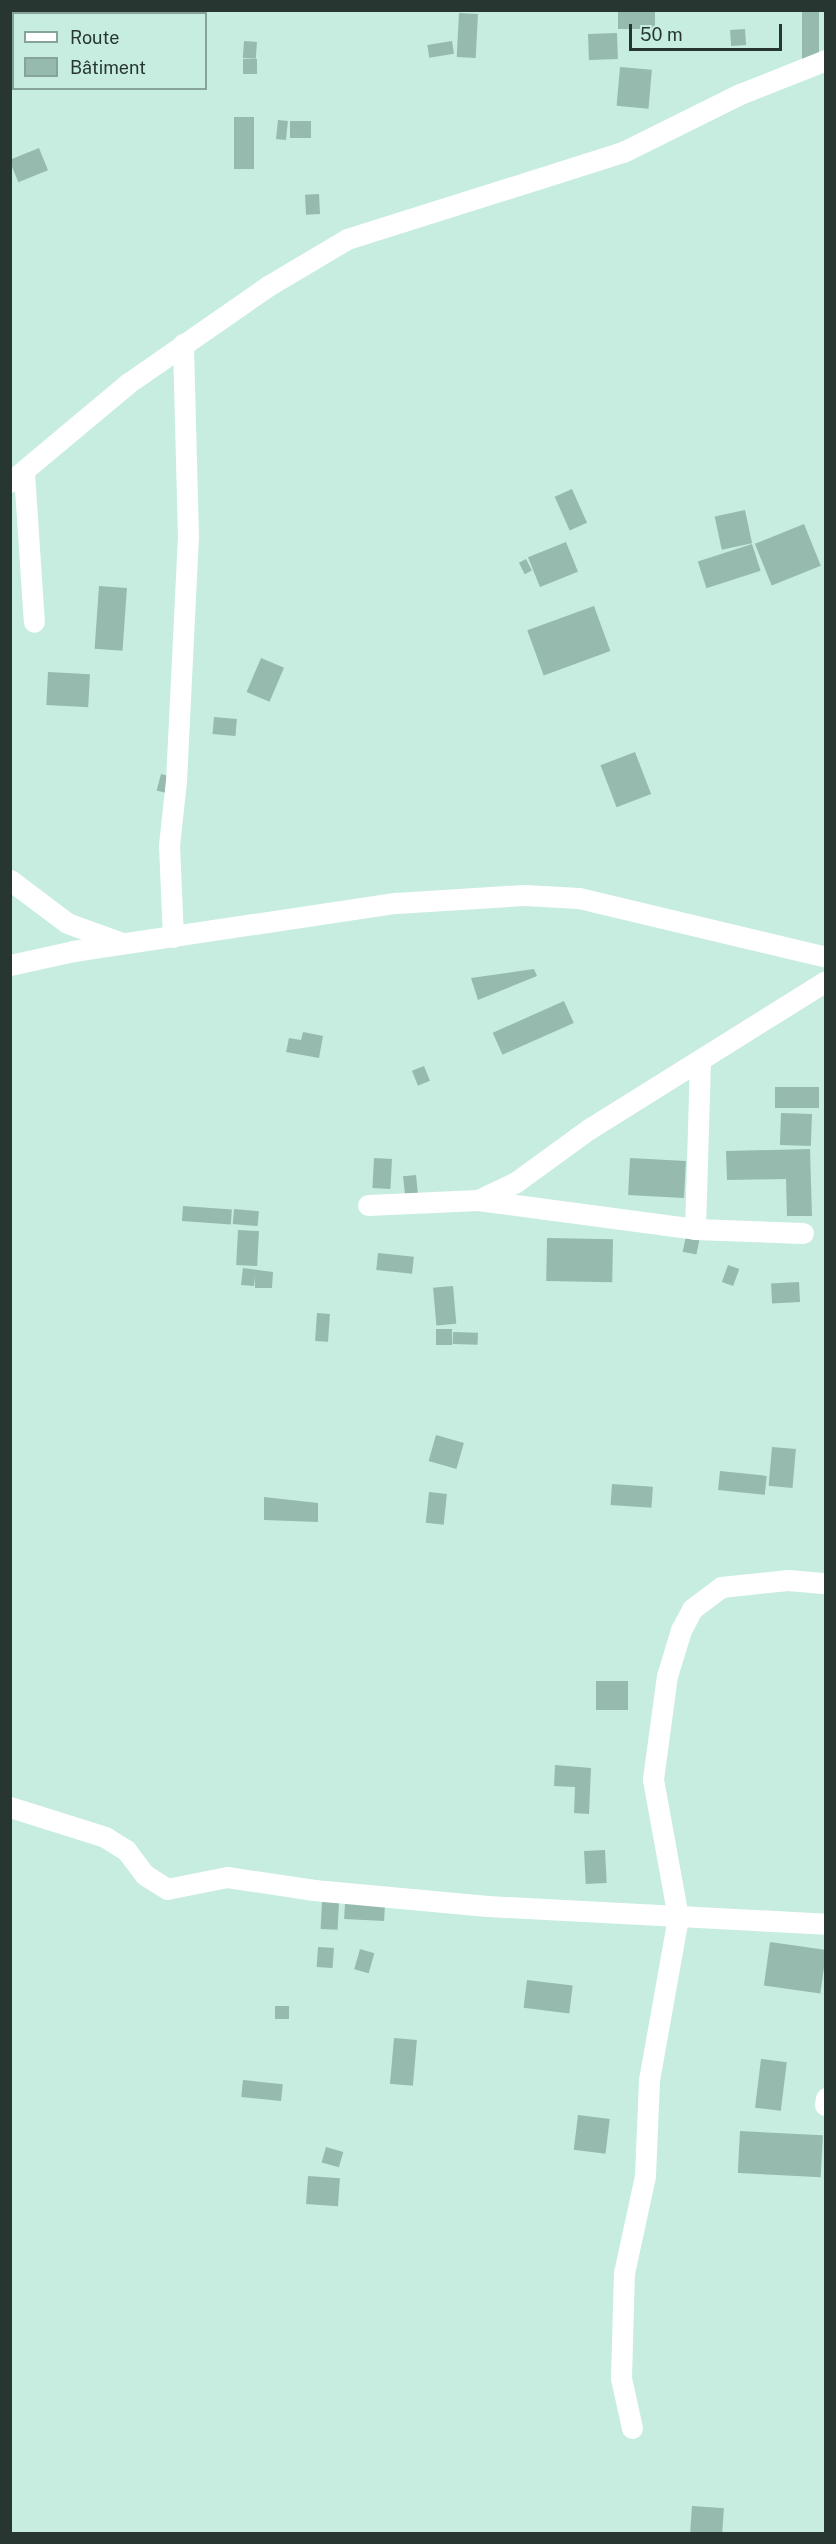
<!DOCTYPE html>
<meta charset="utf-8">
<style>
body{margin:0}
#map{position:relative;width:836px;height:2544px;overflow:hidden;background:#c7ede0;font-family:"Public Sans",sans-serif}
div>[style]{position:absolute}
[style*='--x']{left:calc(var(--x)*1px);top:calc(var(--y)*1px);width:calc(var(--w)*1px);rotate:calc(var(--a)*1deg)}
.building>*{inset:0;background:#96baae;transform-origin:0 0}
.minor>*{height:21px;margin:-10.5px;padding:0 10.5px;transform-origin:10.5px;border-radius:10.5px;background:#fff}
span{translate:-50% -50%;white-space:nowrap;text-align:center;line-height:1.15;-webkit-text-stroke:4.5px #c7ede0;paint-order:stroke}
.frame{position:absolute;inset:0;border:12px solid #273631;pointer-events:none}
.legend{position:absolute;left:12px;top:12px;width:195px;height:78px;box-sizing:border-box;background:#c7ede0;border:2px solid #87a49a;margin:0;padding:8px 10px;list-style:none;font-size:18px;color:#273631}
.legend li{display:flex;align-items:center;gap:12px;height:30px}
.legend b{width:30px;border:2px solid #87a49a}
.scale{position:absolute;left:629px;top:24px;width:153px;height:27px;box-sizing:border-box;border:3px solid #273631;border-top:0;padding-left:8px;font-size:18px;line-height:21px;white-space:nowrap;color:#273631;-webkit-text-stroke:4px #c7ede0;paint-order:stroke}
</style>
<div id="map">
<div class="building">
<i style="left:618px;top:10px;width:37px;height:19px"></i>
<i style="left:802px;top:11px;width:17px;height:49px"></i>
<i style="left:459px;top:13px;width:19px;height:44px;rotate:3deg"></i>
<i style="left:745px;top:29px;width:16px;height:15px;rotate:86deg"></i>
<i style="left:617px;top:33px;width:26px;height:29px;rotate:88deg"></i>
<i style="left:244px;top:41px;width:13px;height:17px;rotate:4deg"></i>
<i style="left:452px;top:41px;width:13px;height:25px;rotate:81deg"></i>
<i style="left:243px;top:59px;width:14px;height:15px"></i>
<i style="left:620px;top:67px;width:32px;height:39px;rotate:5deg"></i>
<i style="left:234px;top:117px;width:20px;height:52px"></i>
<i style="left:278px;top:120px;width:10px;height:19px;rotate:6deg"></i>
<i style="left:290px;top:121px;width:21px;height:17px"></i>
<i style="left:39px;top:148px;width:24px;height:32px;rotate:68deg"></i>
<i style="left:319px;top:194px;width:20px;height:14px;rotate:87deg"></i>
<i style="left:572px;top:489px;width:37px;height:19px;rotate:66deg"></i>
<i style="left:745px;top:510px;width:34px;height:31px;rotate:78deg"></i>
<i style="left:804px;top:524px;width:45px;height:53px;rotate:68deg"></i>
<i style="left:566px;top:542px;width:32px;height:41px;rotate:68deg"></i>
<i style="left:752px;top:544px;width:28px;height:57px;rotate:72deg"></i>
<i style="left:526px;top:559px;width:13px;height:8px;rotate:63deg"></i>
<i style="left:99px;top:586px;width:28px;height:63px;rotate:4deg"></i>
<i style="left:594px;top:606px;width:48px;height:71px;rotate:70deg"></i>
<i style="left:261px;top:658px;width:25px;height:37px;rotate:23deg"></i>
<i style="left:48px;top:672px;width:42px;height:33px;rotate:3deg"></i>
<i style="left:214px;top:717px;width:23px;height:17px;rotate:5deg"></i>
<i style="left:635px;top:752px;width:45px;height:37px;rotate:69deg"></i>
<i style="left:161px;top:774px;width:11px;height:17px;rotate:15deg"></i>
<i style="clip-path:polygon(534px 969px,537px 976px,478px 1000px,471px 978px)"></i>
<i style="left:564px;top:1001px;width:24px;height:78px;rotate:66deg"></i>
<i style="clip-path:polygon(303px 1032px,323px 1036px,319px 1058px,286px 1052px,289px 1038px,301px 1040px)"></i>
<i style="left:424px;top:1066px;width:16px;height:13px;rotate:68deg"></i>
<i style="left:775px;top:1087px;width:44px;height:21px"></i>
<i style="left:781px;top:1113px;width:31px;height:32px;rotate:2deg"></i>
<i style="clip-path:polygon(810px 1149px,812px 1216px,787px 1216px,786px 1179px,727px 1180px,726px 1151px)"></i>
<i style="left:374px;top:1158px;width:18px;height:30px;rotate:3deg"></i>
<i style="left:630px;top:1158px;width:56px;height:37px;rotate:3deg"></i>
<i style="left:416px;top:1175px;width:19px;height:13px;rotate:84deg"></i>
<i style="left:183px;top:1206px;width:49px;height:15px;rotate:4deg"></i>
<i style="left:234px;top:1209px;width:25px;height:15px;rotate:5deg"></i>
<i style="left:238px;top:1230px;width:21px;height:35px;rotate:3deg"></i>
<i style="left:686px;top:1236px;width:14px;height:16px;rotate:12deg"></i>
<i style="left:547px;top:1238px;width:66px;height:43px;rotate:1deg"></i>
<i style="left:378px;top:1253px;width:36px;height:17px;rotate:6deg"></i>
<i style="left:728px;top:1265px;width:12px;height:18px;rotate:20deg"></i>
<i style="clip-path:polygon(243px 1268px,273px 1272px,272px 1288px,255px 1288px,255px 1276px,254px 1286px,241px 1285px)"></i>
<i style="left:799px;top:1282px;width:20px;height:28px;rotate:87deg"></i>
<i style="left:453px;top:1286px;width:38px;height:20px;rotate:85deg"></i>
<i style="left:317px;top:1313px;width:13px;height:28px;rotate:4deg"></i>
<i style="left:452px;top:1329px;width:16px;height:16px;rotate:90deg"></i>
<i style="left:453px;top:1332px;width:25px;height:12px;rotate:2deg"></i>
<i style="left:436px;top:1435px;width:29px;height:27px;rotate:16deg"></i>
<i style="left:772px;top:1447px;width:24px;height:39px;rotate:5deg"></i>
<i style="left:720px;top:1471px;width:47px;height:19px;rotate:6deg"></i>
<i style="left:612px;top:1484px;width:41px;height:21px;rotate:4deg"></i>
<i style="left:429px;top:1492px;width:18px;height:31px;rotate:6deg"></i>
<i style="clip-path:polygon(264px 1497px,318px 1503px,318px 1522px,264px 1520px)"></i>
<i style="left:596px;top:1681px;width:32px;height:29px"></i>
<i style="clip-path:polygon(555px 1765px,591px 1768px,589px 1814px,574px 1813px,575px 1787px,554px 1786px)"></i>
<i style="left:605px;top:1850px;width:33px;height:21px;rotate:87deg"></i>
<i style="left:322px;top:1902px;width:17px;height:27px;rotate:3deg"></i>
<i style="left:345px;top:1903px;width:40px;height:16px;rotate:3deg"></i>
<i style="left:770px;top:1942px;width:57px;height:44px;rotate:8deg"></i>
<i style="left:318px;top:1947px;width:16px;height:20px;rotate:4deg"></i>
<i style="left:360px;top:1949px;width:15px;height:21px;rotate:16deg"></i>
<i style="left:527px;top:1980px;width:46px;height:28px;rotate:7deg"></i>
<i style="left:275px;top:2006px;width:14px;height:13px"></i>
<i style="left:394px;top:2038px;width:23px;height:46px;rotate:5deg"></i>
<i style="left:761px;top:2059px;width:26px;height:49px;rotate:7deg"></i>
<i style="left:243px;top:2080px;width:40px;height:17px;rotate:6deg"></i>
<i style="left:578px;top:2115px;width:32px;height:35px;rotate:7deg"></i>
<i style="left:740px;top:2131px;width:83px;height:42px;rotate:3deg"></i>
<i style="left:326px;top:2147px;width:18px;height:16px;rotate:16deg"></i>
<i style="left:308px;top:2176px;width:32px;height:28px;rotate:4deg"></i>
<i style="left:692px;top:2506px;width:32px;height:27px;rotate:4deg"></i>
</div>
<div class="minor">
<i style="--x:24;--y:473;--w:149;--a:86.2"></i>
<i style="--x:10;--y:482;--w:153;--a:-39.9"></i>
<i style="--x:127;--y:384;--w:172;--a:-34.8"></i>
<i style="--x:268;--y:286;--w:92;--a:-30.7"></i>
<i style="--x:347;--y:239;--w:289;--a:-17.5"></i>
<i style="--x:623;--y:152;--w:131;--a:-26.4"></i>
<i style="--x:740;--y:94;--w:92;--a:-21.6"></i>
<i style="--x:10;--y:880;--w:71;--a:37"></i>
<i style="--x:67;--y:923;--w:59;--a:20"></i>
<i style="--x:173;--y:937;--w:92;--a:-92.5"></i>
<i style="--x:169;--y:845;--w:64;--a:-83.8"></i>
<i style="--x:176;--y:781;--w:244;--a:-87.2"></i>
<i style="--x:188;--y:537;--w:193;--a:-91.5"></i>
<i style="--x:10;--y:965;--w:65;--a:-12.5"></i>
<i style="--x:73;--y:951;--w:327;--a:-8.5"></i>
<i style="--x:396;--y:903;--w:128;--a:-3.6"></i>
<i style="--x:524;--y:895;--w:55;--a:3.1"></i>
<i style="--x:579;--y:898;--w:254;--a:13.4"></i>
<i style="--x:478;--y:1200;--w:219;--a:7.6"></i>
<i style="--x:695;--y:1229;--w:108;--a:2.1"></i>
<i style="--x:368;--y:1205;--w:110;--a:-2.6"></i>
<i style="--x:478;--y:1200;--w:42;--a:-25.3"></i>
<i style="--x:516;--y:1182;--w:90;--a:-36"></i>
<i style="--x:589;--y:1129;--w:279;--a:-32"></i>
<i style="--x:695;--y:1229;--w:169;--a:-88.3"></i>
<i style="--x:10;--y:1807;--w:100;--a:17.5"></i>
<i style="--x:105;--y:1837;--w:25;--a:32"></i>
<i style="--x:126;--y:1850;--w:31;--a:53"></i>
<i style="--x:145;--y:1875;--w:26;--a:32"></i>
<i style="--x:167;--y:1889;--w:61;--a:-11.3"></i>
<i style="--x:227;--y:1877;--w:88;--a:8.5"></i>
<i style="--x:314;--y:1890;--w:174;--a:5.3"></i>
<i style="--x:487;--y:1906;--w:339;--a:3"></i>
<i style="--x:825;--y:2105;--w:7;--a:-82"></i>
<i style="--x:632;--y:2428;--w:51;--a:-102.4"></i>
<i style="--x:621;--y:2378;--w:105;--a:-88.4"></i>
<i style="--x:624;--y:2273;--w:99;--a:-77.8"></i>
<i style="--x:645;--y:2176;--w:96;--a:-87.6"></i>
<i style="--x:649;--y:2080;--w:166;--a:-79.9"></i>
<i style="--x:678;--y:1917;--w:140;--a:-100.3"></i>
<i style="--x:653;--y:1779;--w:104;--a:-82.3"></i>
<i style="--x:667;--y:1676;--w:48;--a:-73.1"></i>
<i style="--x:681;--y:1630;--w:24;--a:-62"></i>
<i style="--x:692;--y:1609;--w:36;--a:-37"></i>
<i style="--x:721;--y:1587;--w:67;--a:-6"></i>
<i style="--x:788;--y:1580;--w:38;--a:5"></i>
</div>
<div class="frame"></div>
<ul class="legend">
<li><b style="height:8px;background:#fff"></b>Route</li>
<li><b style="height:16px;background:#96baae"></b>Bâtiment</li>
</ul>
<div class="scale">50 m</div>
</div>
